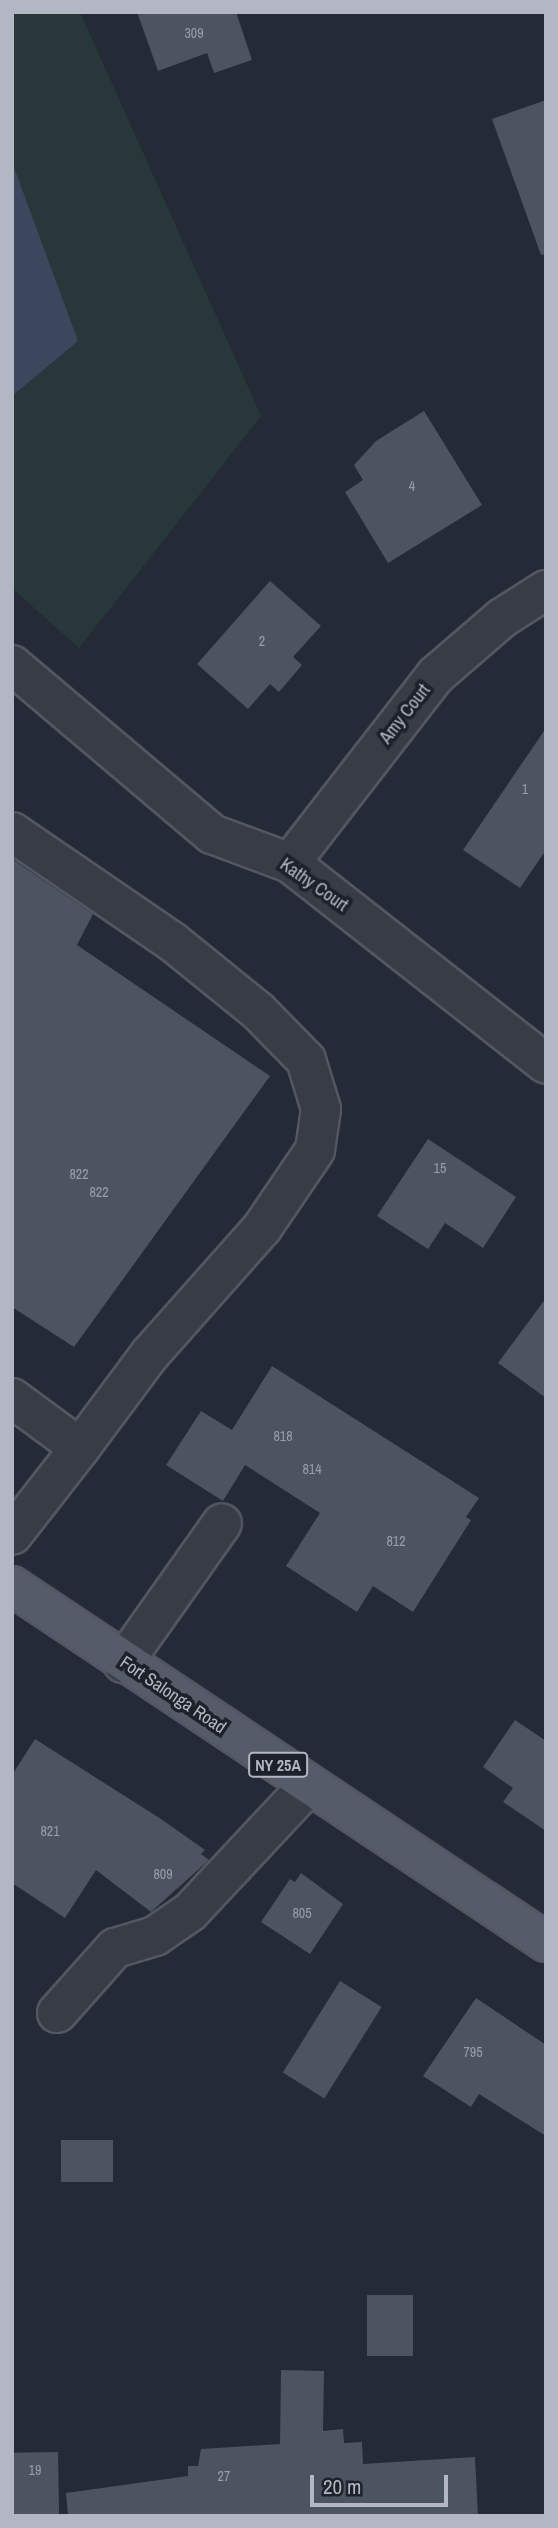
<!DOCTYPE html>
<style>
body{margin:0}
#map{position:relative;width:558px;height:2528px;overflow:hidden;background:#242a36;font-family:"Archivo Narrow",sans-serif}
div>[style]{position:absolute}
[style*='--x']{left:calc(var(--x)*1px);top:calc(var(--y)*1px);width:calc(var(--w)*1px);rotate:calc(var(--a)*1deg)}
.green>*{inset:0;background:#28383a}
.water>*{inset:0;background:#3b475d}
.building>*{inset:0;background:#4c5462;transform-origin:0 0}
.roads{filter:drop-shadow(2px 0 #525762) drop-shadow(-2px 0 #525762) drop-shadow(0 2px #525762) drop-shadow(0 -2px #525762)}
.minor>*{height:38px;margin:-19px;padding:0 19px;transform-origin:19px;border-radius:19px;background:#373c47}
.major>*{height:38px;margin:-19px;padding:0 19px;transform-origin:19px;border-radius:19px;background:#555b67}
span{translate:-50% -50%;white-space:nowrap;text-align:center;line-height:1.15;-webkit-text-stroke:7px #1c212b;paint-order:stroke}
.number-label{font-size:14px;color:#989eab}
.number-label span{-webkit-text-stroke-width:0}
.shield-label span{padding:2px 5px;background:#1c212b;border:2px solid;border-radius:5px;-webkit-text-stroke-width:0}
.shield-label{font-size:16px;color:#b2b7c3;font-weight:700}
.street-label{font-size:18px;color:#b2b7c3}
.frame{position:absolute;inset:0;border:14px solid #b2b7c3;pointer-events:none}
.scale{position:absolute;left:310px;top:2475px;width:138px;height:32px;box-sizing:border-box;border:4px solid #b2b7c3;border-top:0;padding-left:9px;font-size:21px;line-height:24px;white-space:nowrap;color:#b2b7c3;-webkit-text-stroke:5px #1c212b;paint-order:stroke}
</style>
<div id="map">
<div class="green">
<i style="clip-path:polygon(12px 12px,80px 12px,261px 416px,79px 648px,12px 588px)"></i>
</div>
<div class="water">
<i style="clip-path:polygon(12px 162px,78px 341px,12px 396px)"></i>
</div>
<div class="building">
<i style="clip-path:polygon(137px 12px,236px 12px,252px 60px,214px 73px,207px 53px,158px 71px)"></i>
<i style="clip-path:polygon(546px 100px,546px 254px,541px 255px,492px 119px)"></i>
<i style="clip-path:polygon(424px 411px,482px 505px,388px 563px,345px 492px,363px 480px,354px 465px,376px 441px)"></i>
<i style="clip-path:polygon(270px 581px,321px 626px,293px 657px,302px 665px,279px 692px,270px 684px,248px 709px,197px 664px)"></i>
<i style="clip-path:polygon(546px 728px,546px 850px,520px 888px,463px 850px)"></i>
<i style="clip-path:polygon(12px 859px,93px 914px,77px 945px,270px 1076px,74px 1347px,12px 1307px)"></i>
<i style="clip-path:polygon(428px 1139px,516px 1197px,483px 1248px,445px 1223px,428px 1249px,377px 1216px)"></i>
<i style="clip-path:polygon(546px 1298px,546px 1398px,498px 1363px)"></i>
<i style="clip-path:polygon(272px 1366px,479px 1498px,466px 1517px,471px 1520px,413px 1612px,373px 1586px,357px 1612px,286px 1566px,320px 1513px,245px 1465px,223px 1501px,166px 1465px,201px 1411px,232px 1430px)"></i>
<i style="clip-path:polygon(515px 1720px,546px 1741px,546px 1831px,503px 1802px,513px 1788px,483px 1767px)"></i>
<i style="clip-path:polygon(35px 1739px,161px 1819px,205px 1850px,201px 1854px,209px 1860px,151px 1912px,96px 1870px,65px 1918px,12px 1883px,12px 1775px)"></i>
<i style="clip-path:polygon(301px 1873px,343px 1904px,310px 1954px,261px 1922px,290px 1879px,295px 1882px)"></i>
<i style="left:340px;top:1981px;width:49px;height:108px;rotate:32deg"></i>
<i style="clip-path:polygon(476px 1998px,546px 2045px,546px 2136px,479px 2094px,471px 2107px,423px 2076px)"></i>
<i style="left:61px;top:2140px;width:52px;height:42px"></i>
<i style="left:367px;top:2295px;width:46px;height:61px"></i>
<i style="clip-path:polygon(281px 2370px,324px 2371px,323px 2431px,343px 2429px,344px 2443px,362px 2442px,363px 2464px,475px 2457px,478px 2516px,68px 2516px,66px 2493px,188px 2476px,188px 2466px,198px 2466px,201px 2449px,280px 2444px)"></i>
<i style="left:58px;top:2452px;width:64px;height:46px;rotate:89deg"></i>
</div>
<div class="roads">
<div class="minor">
<i style="--x:12;--y:665;--w:262;--a:40.2"></i>
<i style="--x:212;--y:834;--w:83;--a:20.4"></i>
<i style="--x:290;--y:863;--w:325;--a:38.1"></i>
<i style="--x:12;--y:832;--w:196;--a:34.4"></i>
<i style="--x:174;--y:943;--w:108;--a:39"></i>
<i style="--x:258;--y:1011;--w:69;--a:45.6"></i>
<i style="--x:306;--y:1060;--w:51;--a:73"></i>
<i style="--x:321;--y:1109;--w:41;--a:98.3"></i>
<i style="--x:315;--y:1150;--w:94;--a:124.2"></i>
<i style="--x:262;--y:1228;--w:169;--a:131.6"></i>
<i style="--x:150;--y:1354;--w:117;--a:126.7"></i>
<i style="--x:290;--y:863;--w:238;--a:-52.2"></i>
<i style="--x:436;--y:675;--w:87;--a:-40.8"></i>
<i style="--x:502;--y:618;--w:52;--a:-32.5"></i>
<i style="--x:12;--y:1398;--w:84;--a:36.3"></i>
<i style="--x:80;--y:1448;--w:110;--a:128"></i>
<i style="--x:123;--y:1663;--w:171;--a:-54.7"></i>
<i style="--x:57;--y:2013;--w:87;--a:-48.3"></i>
<i style="--x:115;--y:1948;--w:42;--a:-16.7"></i>
<i style="--x:155;--y:1936;--w:42;--a:-34.4"></i>
<i style="--x:190;--y:1912;--w:174;--a:-46.9"></i>
</div>
<div class="major">
<i style="--x:12;--y:1586;--w:642;--a:33.69"></i>
</div>
</div>
<div class="number-label">
<span style="left:194px;top:33px">309</span>
<span style="left:412px;top:486px">4</span>
<span style="left:262px;top:641px">2</span>
<span style="left:525px;top:789px">1</span>
<span style="left:440px;top:1168px">15</span>
<span style="left:79px;top:1174px">822</span>
<span style="left:99px;top:1192px">822</span>
<span style="left:283px;top:1436px">818</span>
<span style="left:312px;top:1469px">814</span>
<span style="left:396px;top:1541px">812</span>
<span style="left:50px;top:1831px">821</span>
<span style="left:163px;top:1874px">809</span>
<span style="left:302px;top:1913px">805</span>
<span style="left:473px;top:2052px">795</span>
<span style="left:35px;top:2470px">19</span>
<span style="left:224px;top:2476px">27</span>
</div>
<div class="shield-label">
<span style="left:278px;top:1765px">NY 25A</span>
</div>
<div class="street-label">
<span style="left:405px;top:714px;rotate:-52deg">Amy Court</span>
<span style="left:314px;top:885px;rotate:35deg">Kathy Court</span>
<span style="left:173px;top:1695px;rotate:34deg">Fort Salonga Road</span>
</div>
<div class="frame"></div>
<div class="scale">20 m</div>
</div>
